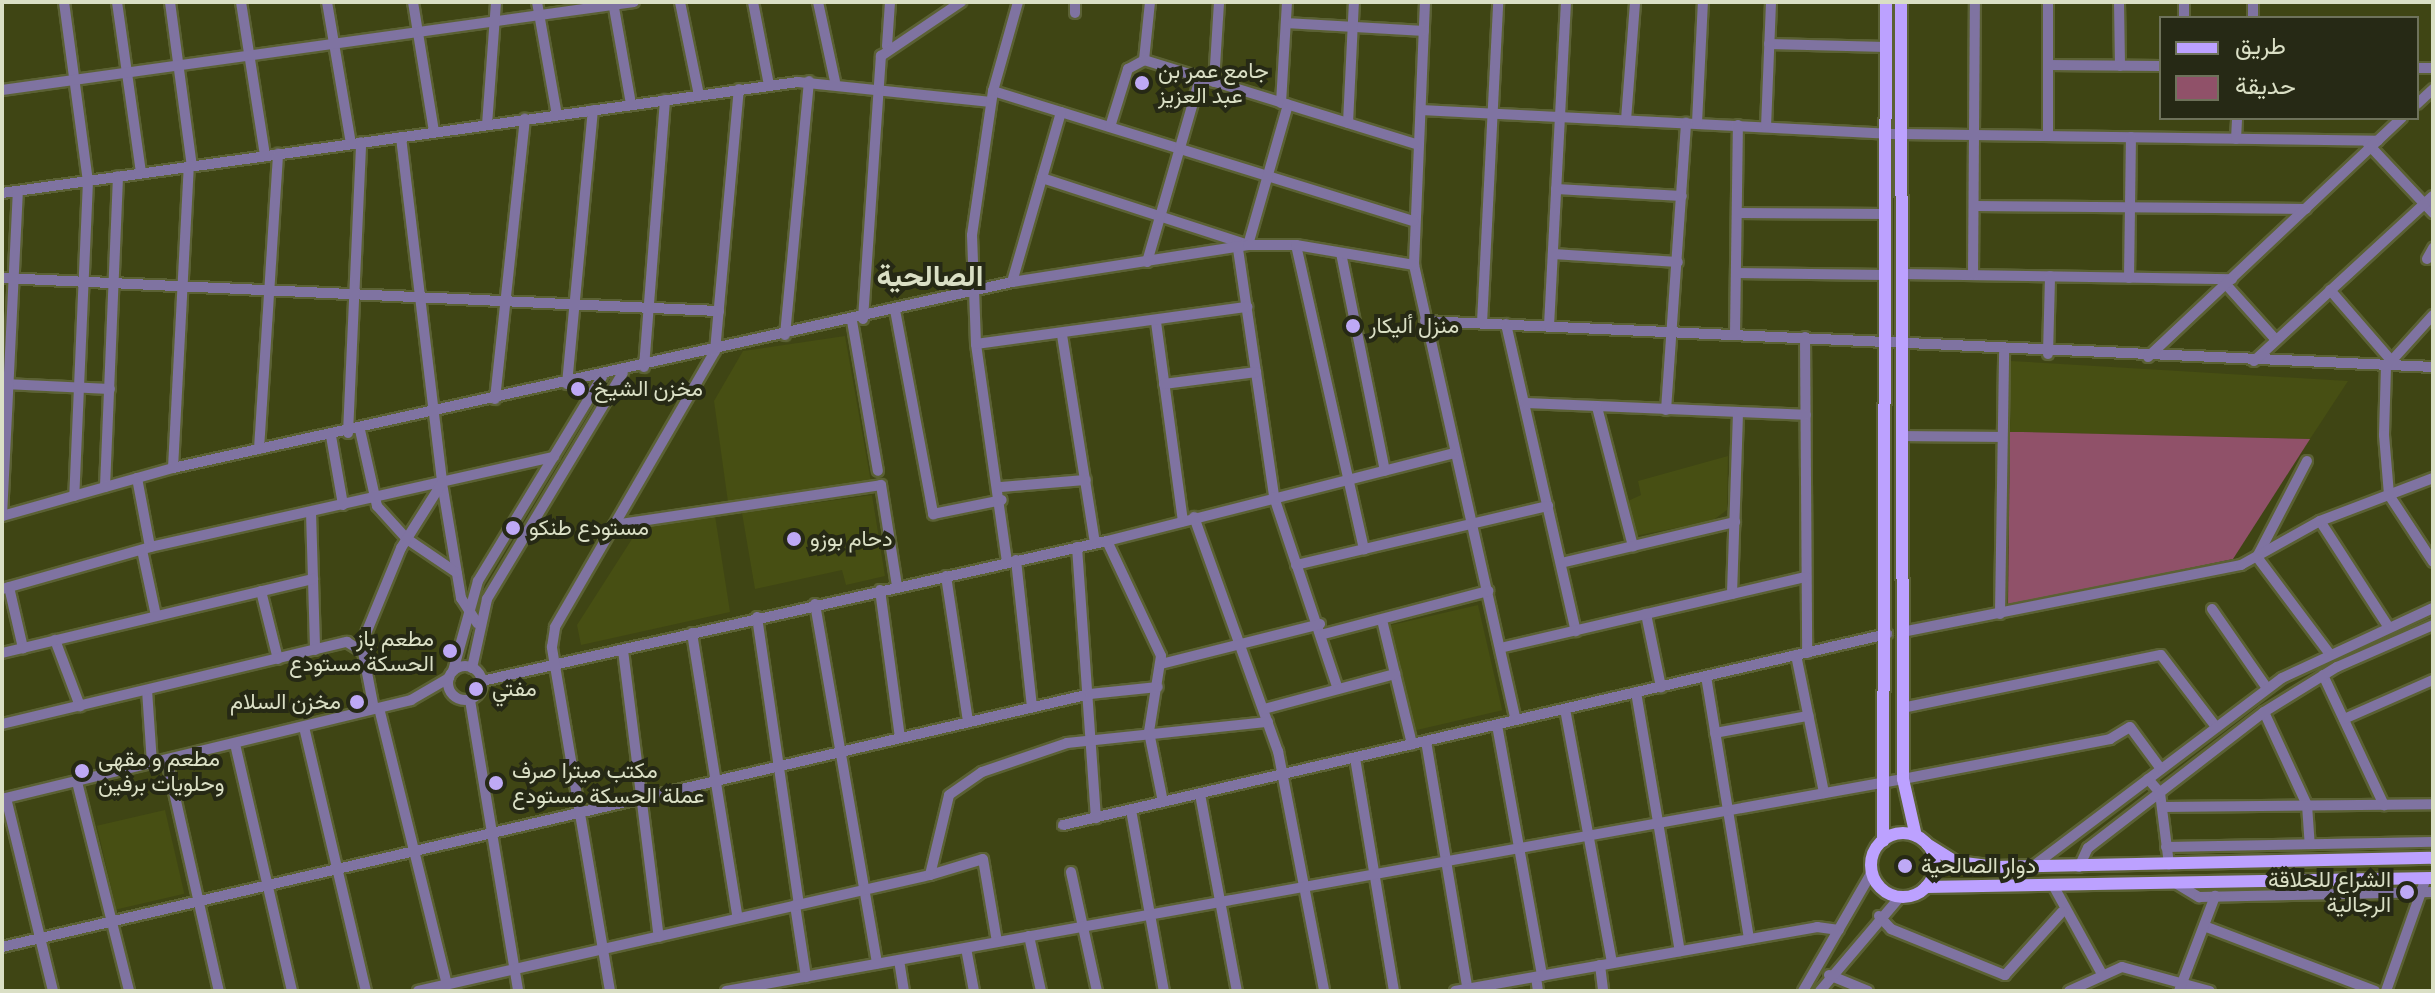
<!DOCTYPE html>
<meta charset="utf-8">
<style>
body{margin:0}
#map{position:relative;width:2435px;height:993px;overflow:hidden;background:#3f4514;font-family:"Fira Sans Condensed",Vazirmatn,sans-serif}
div>[style]{position:absolute}
[style*='--x']{left:calc(var(--x)*1px);top:calc(var(--y)*1px);width:calc(var(--w)*1px);rotate:calc(var(--a)*1deg)}
.built>*{inset:0;background:#474f13;transform-origin:0 0}
.green>*{inset:0;background:#905169}
.roads{filter:drop-shadow(2px 0 #5b6134) drop-shadow(-2px 0 #5b6134) drop-shadow(0 2px #5b6134) drop-shadow(0 -2px #5b6134)}
.minor>*{height:10px;margin:-5px;padding:0 5px;transform-origin:5px;border-radius:5px;background:#7f73a1}
.minor>.ring{margin:-5px;padding:0;box-sizing:content-box;background:none;border:10px solid #7f73a1;border-radius:50%}
.major>*{height:12px;margin:-6px;padding:0 6px;transform-origin:6px;border-radius:6px;background:#bca1ff}
.major>.ring{margin:-6px;padding:0;box-sizing:content-box;background:none;border:12px solid #bca1ff;border-radius:50%}
.dots>*{width:22px;height:22px;translate:-50% -50%;box-sizing:border-box;border:4px solid #262915;border-radius:50%}
span{translate:-50% -50%;white-space:nowrap;text-align:center;line-height:1.15;-webkit-text-stroke:8px #262915;paint-order:stroke}
.poi-label{font-size:22px;color:#dadfc5}
.left{translate:0 -50%;text-align:left}
.right{translate:-100% -50%;text-align:right}
.district-label{font-size:30px;color:#dadfc5;font-weight:700}
.frame{position:absolute;inset:0;border:4px solid #dadfc5;pointer-events:none}
.legend{position:absolute;left:2159px;top:16px;width:260px;height:104px;box-sizing:border-box;background:#262915;border:2px solid #6e725b;margin:0;padding:10px 14px;list-style:none;font-size:24px;color:#dadfc5}
.legend li{display:flex;align-items:center;gap:16px;height:40px}
.legend b{width:40px;border:2px solid #6e725b}
</style>
<div id="map">
<div class="built">
<i style="clip-path:polygon(845px 336px,871px 482px,728px 502px,714px 401px,743px 351px)"></i>
<i style="clip-path:polygon(2011px 361px,2348px 381px,2310px 439px,2010px 432px)"></i>
<i style="clip-path:polygon(1728px 456px,1727px 510px,1712px 521px,1635px 536px,1628px 501px,1641px 495px,1638px 481px)"></i>
<i style="clip-path:polygon(872px 495px,885px 576px,846px 585px,842px 570px,755px 589px,742px 513px)"></i>
<i style="clip-path:polygon(715px 516px,730px 612px,581px 645px,577px 625px,639px 528px)"></i>
<i style="left:1478px;top:605px;width:108px;height:91px;rotate:77deg"></i>
<i style="left:165px;top:810px;width:86px;height:70px;rotate:77deg"></i>
</div>
<div class="green">
<i style="clip-path:polygon(2010px 432px,2022px 432px,2310px 439px,2233px 559px,2008px 606px)"></i>
</div>
<div class="roads">
<div class="minor">
<i style="--x:64;--y:2;--w:181;--a:82.4"></i>
<i style="--x:88;--y:181;--w:315;--a:92.5"></i>
<i style="--x:117;--y:2;--w:173;--a:82"></i>
<i style="--x:170;--y:2;--w:165;--a:82.4"></i>
<i style="--x:241;--y:2;--w:156;--a:81.1"></i>
<i style="--x:327;--y:2;--w:144;--a:80.4"></i>
<i style="--x:413;--y:2;--w:132;--a:80.8"></i>
<i style="--x:537;--y:2;--w:115;--a:80"></i>
<i style="--x:613;--y:2;--w:104;--a:80"></i>
<i style="--x:680;--y:2;--w:95;--a:78.5"></i>
<i style="--x:753;--y:2;--w:85;--a:79.1"></i>
<i style="--x:818;--y:2;--w:81;--a:77.9"></i>
<i style="--x:1075;--y:2;--w:11;--a:90"></i>
<i style="--x:1425;--y:2;--w:263;--a:92.4"></i>
<i style="--x:1414;--y:265;--w:466;--a:77.4"></i>
<i style="--x:2119;--y:2;--w:64;--a:89.1"></i>
<i style="--x:2184;--y:18;--w:16;--a:-90"></i>
<i style="--x:2253;--y:18;--w:16;--a:-90"></i>
<i style="--x:1286;--y:23;--w:138;--a:3.3"></i>
<i style="--x:1769;--y:44;--w:117;--a:1.5"></i>
<i style="--x:887;--y:46;--w:44;--a:-86.1"></i>
<i style="--x:1144;--y:60;--w:58;--a:-84.1"></i>
<i style="--x:2048;--y:65;--w:113;--a:0.5"></i>
<i style="--x:2417;--y:68;--w:16;--a:0"></i>
<i style="--x:1214;--y:82;--w:80;--a:-86.4"></i>
<i style="--x:2;--y:90;--w:638;--a:-7.93"></i>
<i style="--x:993;--y:91;--w:440;--a:17.2"></i>
<i style="--x:1281;--y:103;--w:101;--a:-86.6"></i>
<i style="--x:2417;--y:104;--w:22;--a:-43"></i>
<i style="--x:1421;--y:110;--w:482;--a:2.9"></i>
<i style="--x:1902;--y:134;--w:476;--a:0.8"></i>
<i style="--x:1626;--y:120;--w:118;--a:-85.6"></i>
<i style="--x:1348;--y:123;--w:121;--a:-87.2"></i>
<i style="--x:1697;--y:123;--w:121;--a:-87.2"></i>
<i style="--x:487;--y:125;--w:123;--a:-85.8"></i>
<i style="--x:1110;--y:127;--w:61;--a:-72.8"></i>
<i style="--x:1128;--y:69;--w:18;--a:-29"></i>
<i style="--x:1144;--y:60;--w:287;--a:17.2"></i>
<i style="--x:1766;--y:127;--w:125;--a:-87.7"></i>
<i style="--x:2048;--y:136;--w:134;--a:-90"></i>
<i style="--x:401;--y:137;--w:348;--a:83.2"></i>
<i style="--x:442;--y:483;--w:117;--a:80.6"></i>
<i style="--x:461;--y:598;--w:30;--a:57"></i>
<i style="--x:2236;--y:139;--w:21;--a:-87"></i>
<i style="--x:2368;--y:144;--w:95;--a:46.7"></i>
<i style="--x:1042;--y:178;--w:217;--a:18"></i>
<i style="--x:1248;--y:245;--w:146;--a:-74.1"></i>
<i style="--x:1556;--y:189;--w:126;--a:3.2"></i>
<i style="--x:2;--y:193;--w:804;--a:-7.94"></i>
<i style="--x:798;--y:82;--w:194;--a:5.9"></i>
<i style="--x:1974;--y:206;--w:332;--a:0.5"></i>
<i style="--x:1737;--y:213;--w:149;--a:0.4"></i>
<i style="--x:1237;--y:242;--w:258;--a:81.7"></i>
<i style="--x:1274;--y:497;--w:202;--a:71.6"></i>
<i style="--x:1296;--y:245;--w:312;--a:77.4"></i>
<i style="--x:1341;--y:253;--w:222;--a:78.6"></i>
<i style="--x:1553;--y:254;--w:125;--a:3.7"></i>
<i style="--x:2427;--y:259;--w:13;--a:-61"></i>
<i style="--x:1147;--y:262;--w:191;--a:-73.9"></i>
<i style="--x:1736;--y:273;--w:149;--a:0.8"></i>
<i style="--x:1901;--y:274;--w:331;--a:0.9"></i>
<i style="--x:1973;--y:275;--w:273;--a:-89.6"></i>
<i style="--x:2;--y:278;--w:718;--a:2.64"></i>
<i style="--x:2129;--y:278;--w:141;--a:-89.2"></i>
<i style="--x:2222;--y:280;--w:81;--a:48"></i>
<i style="--x:1012;--y:282;--w:177;--a:-73.9"></i>
<i style="--x:2330;--y:290;--w:91;--a:49"></i>
<i style="--x:895;--y:310;--w:208;--a:79.4"></i>
<i style="--x:933;--y:514;--w:70;--a:-11.5"></i>
<i style="--x:2433;--y:315;--w:70;--a:132.1"></i>
<i style="--x:2386;--y:367;--w:68;--a:91.7"></i>
<i style="--x:2384;--y:435;--w:60;--a:85.2"></i>
<i style="--x:2389;--y:495;--w:80;--a:56.7"></i>
<i style="--x:863;--y:319;--w:264;--a:-86.1"></i>
<i style="--x:881;--y:56;--w:97;--a:-34"></i>
<i style="--x:852;--y:321;--w:152;--a:80.2"></i>
<i style="--x:1425;--y:321;--w:1009;--a:2.61"></i>
<i style="--x:1156;--y:322;--w:201;--a:82.3"></i>
<i style="--x:1482;--y:323;--w:321;--a:-87.1"></i>
<i style="--x:1506;--y:324;--w:315;--a:77.2"></i>
<i style="--x:1549;--y:326;--w:324;--a:-87"></i>
<i style="--x:1735;--y:334;--w:209;--a:-89.2"></i>
<i style="--x:785;--y:335;--w:255;--a:-84.6"></i>
<i style="--x:1062;--y:335;--w:211;--a:81"></i>
<i style="--x:1805;--y:337;--w:316;--a:89.6"></i>
<i style="--x:976;--y:344;--w:274;--a:-7.8"></i>
<i style="--x:2048;--y:354;--w:78;--a:-88.5"></i>
<i style="--x:2148;--y:357;--w:349;--a:-43.3"></i>
<i style="--x:2254;--y:361;--w:243;--a:-42.7"></i>
<i style="--x:644;--y:367;--w:268;--a:-85.5"></i>
<i style="--x:4;--y:384;--w:106;--a:2.7"></i>
<i style="--x:567;--y:384;--w:275;--a:-84.6"></i>
<i style="--x:1164;--y:384;--w:93;--a:-7.4"></i>
<i style="--x:495;--y:399;--w:282;--a:-83.9"></i>
<i style="--x:1525;--y:403;--w:281;--a:2.4"></i>
<i style="--x:1597;--y:407;--w:144;--a:75.5"></i>
<i style="--x:1666;--y:410;--w:288;--a:-86"></i>
<i style="--x:360;--y:430;--w:78;--a:77.4"></i>
<i style="--x:377;--y:506;--w:45;--a:47.7"></i>
<i style="--x:407;--y:539;--w:60;--a:34.2"></i>
<i style="--x:348;--y:433;--w:291;--a:-87.4"></i>
<i style="--x:331;--y:436;--w:70;--a:80.1"></i>
<i style="--x:1902;--y:436;--w:100;--a:0.6"></i>
<i style="--x:259;--y:449;--w:296;--a:-86.3"></i>
<i style="--x:173;--y:468;--w:302;--a:-87"></i>
<i style="--x:137;--y:478;--w:70;--a:79.3"></i>
<i style="--x:105;--y:487;--w:311;--a:-87.6"></i>
<i style="--x:1000;--y:487;--w:86;--a:-4.7"></i>
<i style="--x:311;--y:512;--w:138;--a:88.3"></i>
<i style="--x:2;--y:516;--w:178;--a:-15.7"></i>
<i style="--x:173;--y:468;--w:859;--a:-12.5"></i>
<i style="--x:1012;--y:282;--w:239;--a:-8.9"></i>
<i style="--x:1248;--y:245;--w:48;--a:0"></i>
<i style="--x:1296;--y:245;--w:120;--a:9.6"></i>
<i style="--x:2;--y:516;--w:325;--a:-87.2"></i>
<i style="--x:1194;--y:517;--w:249;--a:70.3"></i>
<i style="--x:1278;--y:751;--w:244;--a:79.1"></i>
<i style="--x:2320;--y:521;--w:125;--a:57.1"></i>
<i style="--x:614;--y:525;--w:270;--a:-8.5"></i>
<i style="--x:881;--y:485;--w:102;--a:81"></i>
<i style="--x:1107;--y:541;--w:127;--a:64.8"></i>
<i style="--x:1161;--y:656;--w:77;--a:99"></i>
<i style="--x:1149;--y:732;--w:71;--a:78.7"></i>
<i style="--x:1077;--y:547;--w:272;--a:86"></i>
<i style="--x:142;--y:550;--w:67;--a:78"></i>
<i style="--x:2258;--y:555;--w:106;--a:-62.5"></i>
<i style="--x:2257;--y:557;--w:120;--a:53.1"></i>
<i style="--x:1016;--y:560;--w:148;--a:83.8"></i>
<i style="--x:1007;--y:562;--w:220;--a:-98.1"></i>
<i style="--x:976;--y:344;--w:109;--a:-92.1"></i>
<i style="--x:972;--y:235;--w:146;--a:-81.7"></i>
<i style="--x:993;--y:91;--w:92;--a:-74.3"></i>
<i style="--x:1561;--y:563;--w:179;--a:-13.3"></i>
<i style="--x:1296;--y:565;--w:259;--a:-13.2"></i>
<i style="--x:946;--y:576;--w:148;--a:81.4"></i>
<i style="--x:9;--y:587;--w:63;--a:77.1"></i>
<i style="--x:2;--y:589;--w:154;--a:-15.8"></i>
<i style="--x:150;--y:547;--w:414;--a:-12.6"></i>
<i style="--x:880;--y:590;--w:148;--a:82.3"></i>
<i style="--x:261;--y:591;--w:70;--a:76"></i>
<i style="--x:1732;--y:594;--w:181;--a:-88.1"></i>
<i style="--x:815;--y:604;--w:365;--a:80.2"></i>
<i style="--x:2212;--y:609;--w:96;--a:55.2"></i>
<i style="--x:1646;--y:614;--w:75;--a:78.4"></i>
<i style="--x:2000;--y:614;--w:261;--a:-89.1"></i>
<i style="--x:757;--y:617;--w:290;--a:81.7"></i>
<i style="--x:1382;--y:620;--w:128;--a:76.4"></i>
<i style="--x:1902;--y:632;--w:346;--a:-11.2"></i>
<i style="--x:2241;--y:565;--w:90;--a:-29.1"></i>
<i style="--x:2320;--y:521;--w:121;--a:-20.8"></i>
<i style="--x:692;--y:633;--w:286;--a:80.9"></i>
<i style="--x:1324;--y:634;--w:170;--a:-14.7"></i>
<i style="--x:55;--y:640;--w:71;--a:69.3"></i>
<i style="--x:360;--y:648;--w:108;--a:-67.7"></i>
<i style="--x:401;--y:548;--w:77;--a:-57.8"></i>
<i style="--x:1500;--y:648;--w:314;--a:-13.1"></i>
<i style="--x:623;--y:650;--w:289;--a:82.9"></i>
<i style="--x:2;--y:653;--w:320;--a:-13.4"></i>
<i style="--x:1796;--y:655;--w:141;--a:78.5"></i>
<i style="--x:1161;--y:664;--w:164;--a:-14.1"></i>
<i class="ring" style="left:448px;top:666px;width:24px;height:24px"></i>
<i style="--x:472;--y:668;--w:71;--a:-77.7"></i>
<i style="--x:487;--y:599;--w:264;--a:-59"></i>
<i style="--x:453;--y:671;--w:93;--a:-74.5"></i>
<i style="--x:478;--y:581;--w:239;--a:-58.7"></i>
<i style="--x:2323;--y:675;--w:144;--a:64.9"></i>
<i style="--x:1706;--y:676;--w:266;--a:80.7"></i>
<i style="--x:482;--y:681;--w:640;--a:-12.63"></i>
<i style="--x:1107;--y:541;--w:358;--a:-14.2"></i>
<i style="--x:147;--y:690;--w:74;--a:86.1"></i>
<i style="--x:1636;--y:692;--w:263;--a:80.4"></i>
<i style="--x:470;--y:700;--w:295;--a:80.6"></i>
<i style="--x:379;--y:708;--w:284;--a:76.2"></i>
<i style="--x:1902;--y:708;--w:264;--a:-11.6"></i>
<i style="--x:2161;--y:655;--w:91;--a:52.6"></i>
<i style="--x:1264;--y:709;--w:136;--a:-15"></i>
<i style="--x:1565;--y:709;--w:258;--a:79.5"></i>
<i style="--x:2264;--y:712;--w:102;--a:65.2"></i>
<i style="--x:2307;--y:805;--w:39;--a:86"></i>
<i style="--x:2344;--y:719;--w:97;--a:-23.7"></i>
<i style="--x:2;--y:724;--w:355;--a:-13.4"></i>
<i style="--x:347;--y:642;--w:19;--a:32"></i>
<i style="--x:363;--y:652;--w:58;--a:79.1"></i>
<i style="--x:1497;--y:725;--w:255;--a:79.8"></i>
<i style="--x:304;--y:727;--w:271;--a:76.8"></i>
<i style="--x:1715;--y:733;--w:95;--a:-10.4"></i>
<i style="--x:1426;--y:741;--w:254;--a:80.5"></i>
<i style="--x:235;--y:744;--w:253;--a:77"></i>
<i style="--x:1355;--y:758;--w:236;--a:80.5"></i>
<i style="--x:167;--y:761;--w:236;--a:77.3"></i>
<i style="--x:2148;--y:779;--w:18;--a:49"></i>
<i style="--x:2160;--y:793;--w:72;--a:82.8"></i>
<i style="--x:77;--y:782;--w:215;--a:76"></i>
<i style="--x:1200;--y:794;--w:200;--a:79.4"></i>
<i style="--x:6;--y:798;--w:199;--a:76.3"></i>
<i style="--x:2;--y:799;--w:421;--a:-13.6"></i>
<i style="--x:411;--y:700;--w:44;--a:-30.1"></i>
<i style="--x:2162;--y:807;--w:271;--a:-0.6"></i>
<i style="--x:1131;--y:810;--w:184;--a:79.7"></i>
<i style="--x:1063;--y:825;--w:846;--a:-13.05"></i>
<i style="--x:2166;--y:847;--w:267;--a:-1.1"></i>
<i style="--x:2032;--y:867;--w:313;--a:-37.1"></i>
<i style="--x:2282;--y:678;--w:166;--a:-24.9"></i>
<i style="--x:2079;--y:867;--w:21;--a:-65"></i>
<i style="--x:2088;--y:848;--w:222;--a:-37.7"></i>
<i style="--x:2264;--y:712;--w:86;--a:-31.7"></i>
<i style="--x:2337;--y:667;--w:105;--a:-23.6"></i>
<i style="--x:1071;--y:872;--w:122;--a:77.7"></i>
<i style="--x:930;--y:875;--w:55;--a:-16.8"></i>
<i style="--x:983;--y:859;--w:84;--a:80.4"></i>
<i style="--x:2177;--y:884;--w:26;--a:31"></i>
<i style="--x:2199;--y:897;--w:234;--a:-1.2"></i>
<i style="--x:2054;--y:887;--w:97;--a:61.1"></i>
<i style="--x:795;--y:905;--w:73;--a:81.3"></i>
<i style="--x:1879;--y:916;--w:18;--a:47"></i>
<i style="--x:1891;--y:929;--w:123;--a:22"></i>
<i style="--x:2005;--y:975;--w:85;--a:-47.9"></i>
<i style="--x:2204;--y:926;--w:183;--a:20.8"></i>
<i style="--x:1029;--y:936;--w:56;--a:77.7"></i>
<i style="--x:2;--y:947;--w:1117;--a:-13.09"></i>
<i style="--x:1090;--y:694;--w:68;--a:-5.9"></i>
<i style="--x:966;--y:948;--w:44;--a:79.5"></i>
<i style="--x:899;--y:960;--w:31;--a:81"></i>
<i style="--x:1600;--y:965;--w:26;--a:83"></i>
<i style="--x:1829;--y:975;--w:42;--a:22.3"></i>
<i style="--x:1536;--y:977;--w:14;--a:82"></i>
<i style="--x:418;--y:991;--w:525;--a:-12.77"></i>
<i style="--x:930;--y:875;--w:82;--a:-76.6"></i>
<i style="--x:949;--y:795;--w:40;--a:-34.9"></i>
<i style="--x:982;--y:772;--w:90;--a:-18.8"></i>
<i style="--x:1067;--y:743;--w:202;--a:-6"></i>
<i style="--x:610;--y:991;--w:349;--a:-99.6"></i>
<i style="--x:552;--y:647;--w:20;--a:-81"></i>
<i style="--x:555;--y:627;--w:319;--a:-59.9"></i>
<i style="--x:715;--y:351;--w:263;--a:-84.8"></i>
<i style="--x:726;--y:991;--w:1196;--a:-10.21"></i>
<i style="--x:1903;--y:779;--w:211;--a:-10.9"></i>
<i style="--x:2110;--y:739;--w:23;--a:-31"></i>
<i style="--x:2130;--y:727;--w:52;--a:53.6"></i>
<i style="--x:1455;--y:991;--w:368;--a:-10"></i>
<i style="--x:1817;--y:927;--w:22;--a:8"></i>
<i style="--x:1803;--y:991;--w:138;--a:-59.9"></i>
<i style="--x:1820;--y:991;--w:123;--a:-49.6"></i>
<i style="--x:2069;--y:991;--w:58;--a:-24.4"></i>
<i style="--x:2122;--y:967;--w:91;--a:15.3"></i>
<i style="--x:2179;--y:991;--w:102;--a:-69.2"></i>
<i style="--x:2386;--y:991;--w:120;--a:-70.5"></i>
</div>
<div class="major">
<i style="--x:1901;--y:2;--w:777;--a:89.85"></i>
<i style="--x:1903;--y:779;--w:58;--a:77.2"></i>
<i class="ring" style="left:1871px;top:833px;width:52px;height:52px"></i>
<i style="--x:1883;--y:841;--w:839;--a:-89.8"></i>
<i style="--x:1927;--y:844;--w:34;--a:32"></i>
<i style="--x:1956;--y:862;--w:39;--a:7"></i>
<i style="--x:1995;--y:867;--w:438;--a:-1.2"></i>
<i style="--x:1926;--y:887;--w:507;--a:-1.02"></i>
</div>
</div>
<div class="dots">
<i style="left:1142px;top:83px;background:#bea9f5"></i>
<i style="left:1353px;top:326px;background:#bea9f5"></i>
<i style="left:578px;top:389px;background:#bea9f5"></i>
<i style="left:513px;top:528px;background:#bea9f5"></i>
<i style="left:794px;top:539px;background:#bea9f5"></i>
<i style="left:450px;top:651px;background:#bea9f5"></i>
<i style="left:476px;top:689px;background:#bea9f5"></i>
<i style="left:357px;top:702px;background:#bea9f5"></i>
<i style="left:82px;top:771px;background:#bea9f5"></i>
<i style="left:496px;top:783px;background:#bea9f5"></i>
<i style="left:1905px;top:866px;background:#bea9f5"></i>
<i style="left:2407px;top:892px;background:#bea9f5"></i>
</div>
<div class="poi-label">
<span class="left" style="left:1158px;top:83px">جامع عمر بن<br>عبد العزيز</span>
<span class="left" style="left:1369px;top:326px">منزل أليكار</span>
<span class="left" style="left:594px;top:389px">مخزن الشيخ</span>
<span class="left" style="left:529px;top:528px">مستودع طنكو</span>
<span class="left" style="left:810px;top:539px">دحام بوزو</span>
<span class="right" style="left:434px;top:651px">مطعم باز<br>الحسكة مستودع</span>
<span class="left" style="left:492px;top:689px">مفتي</span>
<span class="right" style="left:341px;top:702px">مخزن السلام</span>
<span class="left" style="left:98px;top:771px">مطعم و مقهى<br>وحلويات برفين</span>
<span class="left" style="left:512px;top:783px">مكتب ميترا صرف<br>عملة الحسكة مستودع</span>
<span class="left" style="left:1921px;top:866px">دوار الصالحية</span>
<span class="right" style="left:2391px;top:892px">الشراع للحلاقة<br>الرجالية</span>
</div>
<div class="district-label">
<span style="left:930px;top:276px">الصالحية</span>
</div>
<div class="frame"></div>
<ul class="legend">
<li><b style="height:10px;background:#bca1ff"></b>طريق</li>
<li><b style="height:22px;background:#905169"></b>حديقة</li>
</ul>
</div>
